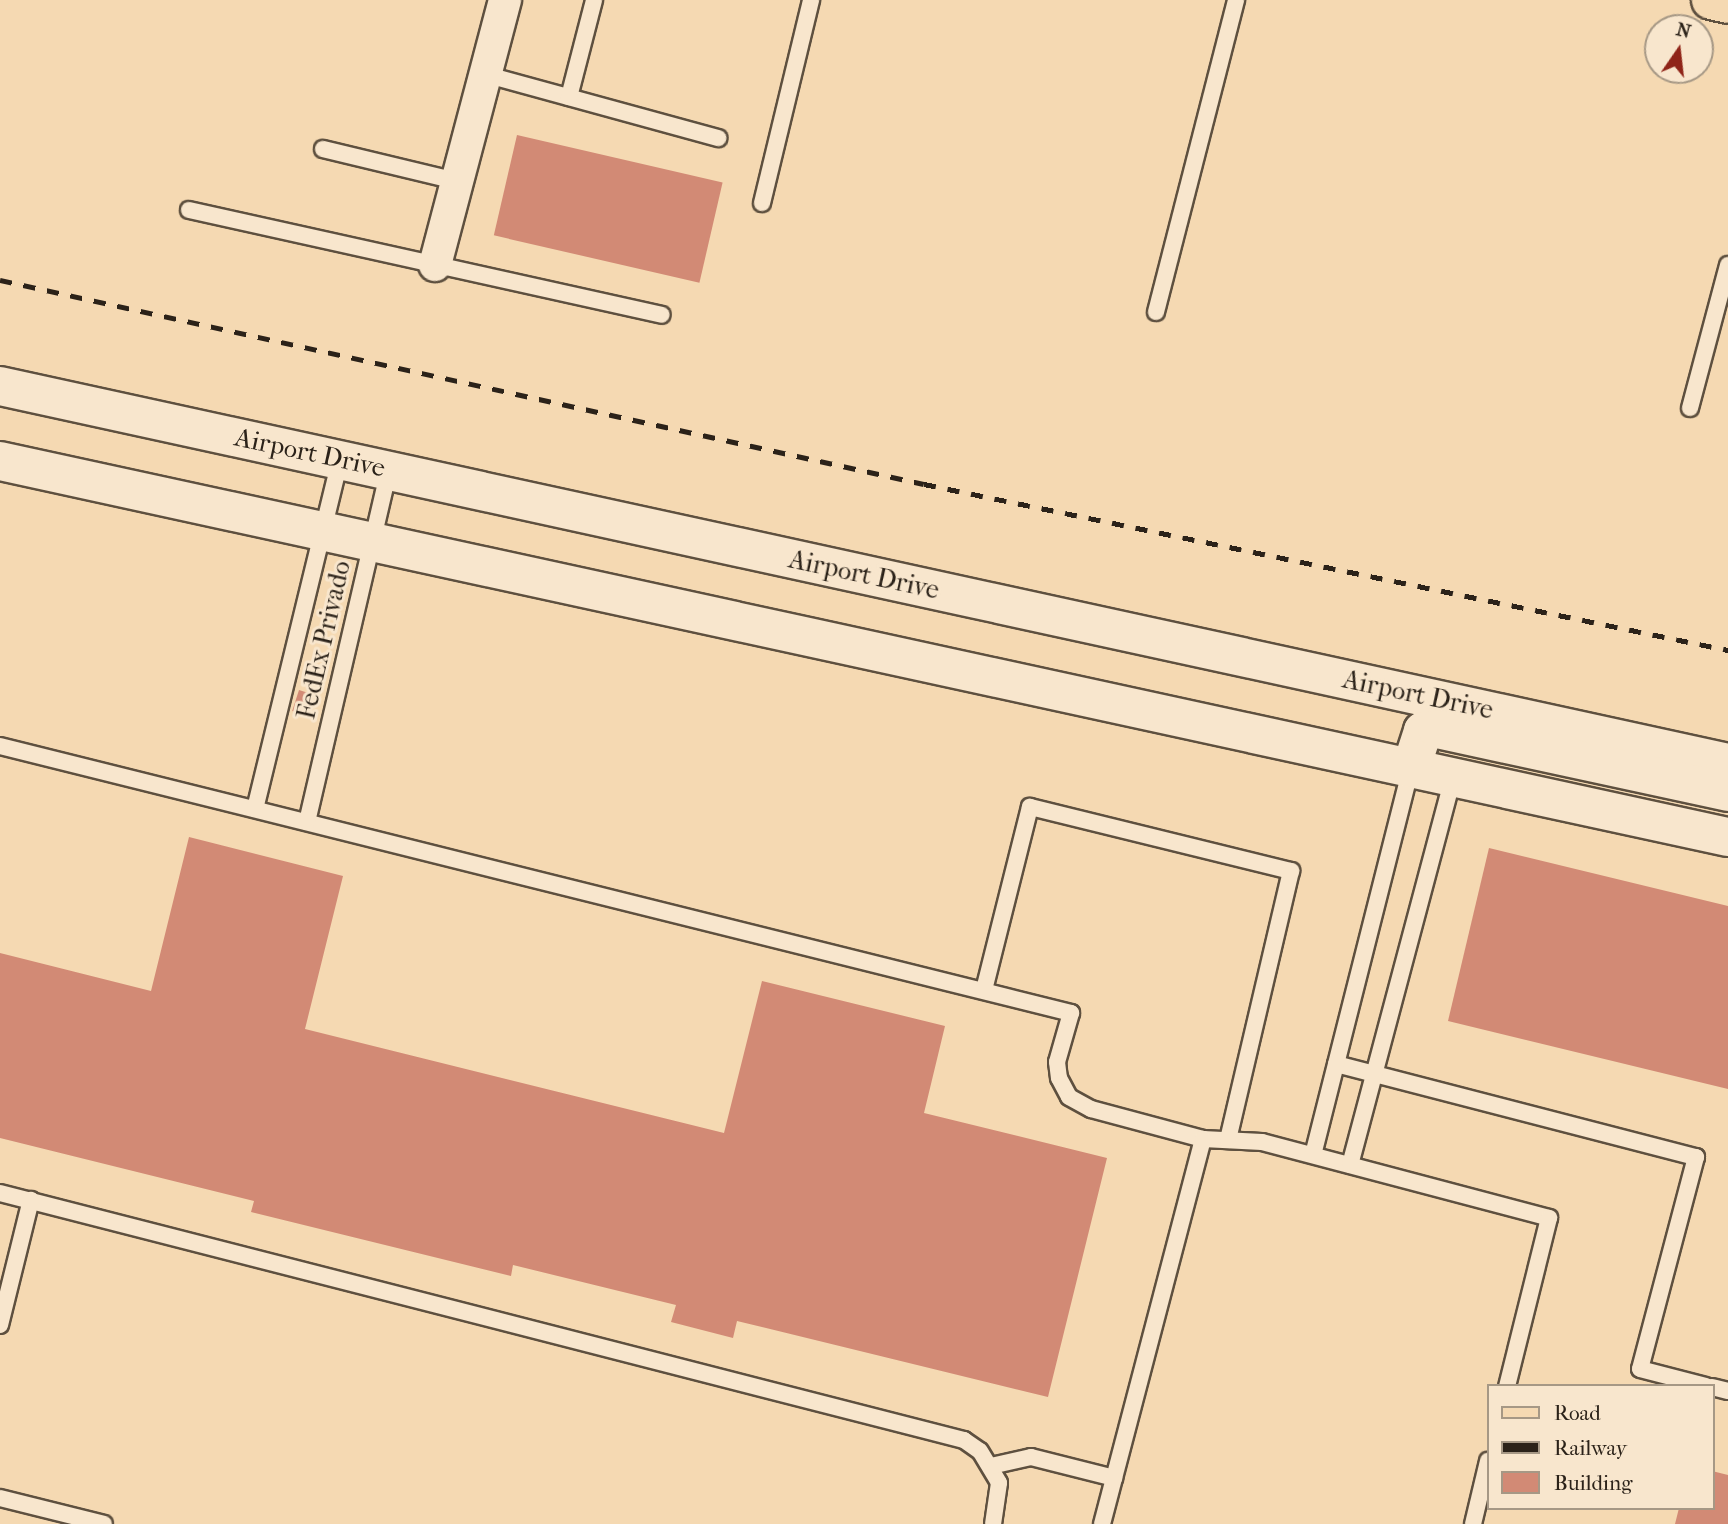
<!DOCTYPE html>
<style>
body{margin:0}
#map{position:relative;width:1728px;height:1524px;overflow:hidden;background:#f5d9b2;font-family:"IM FELL French Canon",serif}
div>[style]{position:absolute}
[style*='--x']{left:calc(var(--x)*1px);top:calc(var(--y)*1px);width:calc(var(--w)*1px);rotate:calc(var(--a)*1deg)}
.building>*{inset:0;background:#d28a75;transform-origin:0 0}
.roads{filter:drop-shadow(2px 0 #5e503f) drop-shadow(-2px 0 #5e503f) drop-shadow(0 2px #5e503f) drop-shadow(0 -2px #5e503f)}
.service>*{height:16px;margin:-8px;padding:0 8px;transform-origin:8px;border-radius:8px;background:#f8e6cd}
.minor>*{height:32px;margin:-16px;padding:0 16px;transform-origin:16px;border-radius:16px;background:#f8e6cd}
.secondary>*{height:38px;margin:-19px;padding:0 19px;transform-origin:19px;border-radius:19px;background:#f8e6cd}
.primary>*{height:38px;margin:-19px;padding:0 19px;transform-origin:19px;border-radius:19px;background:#f5d9b2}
.rail>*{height:5px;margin-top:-2.5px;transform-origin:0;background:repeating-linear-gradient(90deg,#2b2219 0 12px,transparent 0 24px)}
span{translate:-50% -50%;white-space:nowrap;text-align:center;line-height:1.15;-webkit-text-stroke:6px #f8e6cd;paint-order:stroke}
.street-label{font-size:26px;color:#2b2219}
.legend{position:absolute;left:1487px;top:1384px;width:228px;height:126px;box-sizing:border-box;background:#f8e6cd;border:2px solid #a69885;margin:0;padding:9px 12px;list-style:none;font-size:21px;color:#2b2219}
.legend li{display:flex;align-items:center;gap:14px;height:35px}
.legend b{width:35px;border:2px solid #a69885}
.north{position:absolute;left:1644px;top:14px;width:70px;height:70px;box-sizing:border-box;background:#f8e6cd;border:2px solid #a69885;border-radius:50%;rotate:14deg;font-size:19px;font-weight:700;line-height:28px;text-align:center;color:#2b2219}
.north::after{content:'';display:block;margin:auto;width:24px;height:32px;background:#8f2418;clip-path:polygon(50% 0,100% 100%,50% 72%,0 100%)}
</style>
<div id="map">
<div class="building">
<i style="left:517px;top:135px;width:211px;height:103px;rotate:13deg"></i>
<i style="left:299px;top:690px;width:9px;height:22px;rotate:18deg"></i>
<i style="clip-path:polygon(189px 837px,343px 876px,305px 1029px,724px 1133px,762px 981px,945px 1026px,924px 1113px,1107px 1158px,1048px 1397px,737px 1321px,733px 1338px,671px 1322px,676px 1305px,513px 1265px,511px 1276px,251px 1212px,254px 1201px,0 1138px,0 953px,151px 991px)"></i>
<i style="clip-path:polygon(1489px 848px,1728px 906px,1728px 1089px,1448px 1021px)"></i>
<i style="clip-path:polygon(1712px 1471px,1728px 1475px,1728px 1524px,1675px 1524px,1679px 1508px,1712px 1508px)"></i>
</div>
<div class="roads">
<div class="service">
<i style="--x:484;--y:74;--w:243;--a:15.3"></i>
<i style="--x:569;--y:97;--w:100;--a:-75.5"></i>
<i style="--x:323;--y:149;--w:137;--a:13.5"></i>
<i style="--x:762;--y:203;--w:209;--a:-76.4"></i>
<i style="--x:189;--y:210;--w:484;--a:12.5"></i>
<i style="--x:1156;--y:312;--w:322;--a:-75.6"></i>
<i style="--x:1690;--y:408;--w:148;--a:-75.1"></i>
<i style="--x:0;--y:746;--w:1104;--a:14"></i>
<i style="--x:1071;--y:1013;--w:51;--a:105.9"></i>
<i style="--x:1057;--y:1062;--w:16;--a:83"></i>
<i style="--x:1059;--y:1078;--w:21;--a:62"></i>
<i style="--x:1069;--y:1097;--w:25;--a:29"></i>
<i style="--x:1091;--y:1109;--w:116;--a:15"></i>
<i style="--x:1203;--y:1139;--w:59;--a:2.9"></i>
<i style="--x:1262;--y:1142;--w:297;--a:14.8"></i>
<i style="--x:1549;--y:1218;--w:173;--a:104"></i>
<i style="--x:255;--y:809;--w:360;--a:-76.3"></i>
<i style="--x:307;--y:822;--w:361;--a:-76.9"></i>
<i style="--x:984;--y:990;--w:189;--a:-75.9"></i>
<i style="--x:1030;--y:807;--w:269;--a:13.8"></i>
<i style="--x:1291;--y:871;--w:276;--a:103.2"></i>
<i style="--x:1336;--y:1064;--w:372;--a:14.5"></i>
<i style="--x:1696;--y:1157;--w:219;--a:104.8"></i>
<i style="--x:1640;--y:1369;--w:68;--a:14.4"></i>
<i style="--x:1313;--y:1155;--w:399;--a:-75.8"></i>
<i style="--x:1350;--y:1165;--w:401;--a:-75.1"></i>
<i style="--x:0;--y:1193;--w:995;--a:14.37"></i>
<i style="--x:964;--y:1440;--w:19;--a:35"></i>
<i style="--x:980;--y:1451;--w:37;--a:59"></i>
<i style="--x:999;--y:1483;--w:41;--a:98.3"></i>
<i style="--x:0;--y:1325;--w:129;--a:-76.1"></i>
<i style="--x:1712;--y:1387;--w:16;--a:14"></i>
<i style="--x:991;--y:1466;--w:41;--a:-12.7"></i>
<i style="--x:1031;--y:1457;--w:86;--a:14.2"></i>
<i style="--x:0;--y:1498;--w:107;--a:14"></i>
<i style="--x:1102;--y:1524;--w:398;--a:-75.3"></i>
<i style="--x:1473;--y:1524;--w:65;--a:-76.6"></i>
</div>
<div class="minor">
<i style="--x:435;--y:265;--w:274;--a:-75.2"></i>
</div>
<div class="secondary">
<i style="--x:0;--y:386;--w:1769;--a:12.31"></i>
<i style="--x:0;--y:461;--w:1768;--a:12.28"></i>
<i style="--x:1411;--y:768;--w:39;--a:-72"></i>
<i style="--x:1423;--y:731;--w:14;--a:-8"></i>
<i style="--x:1437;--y:729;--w:298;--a:12.2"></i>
</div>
<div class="primary">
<i style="--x:1711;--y:0;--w:17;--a:13"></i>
</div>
</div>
<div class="rail">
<i style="--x:0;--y:280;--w:946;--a:12.45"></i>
<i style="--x:924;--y:484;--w:821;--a:11.67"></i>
</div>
<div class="street-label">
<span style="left:310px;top:453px;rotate:12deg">Airport Drive</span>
<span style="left:864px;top:575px;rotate:12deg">Airport Drive</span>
<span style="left:324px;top:640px;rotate:-77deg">FedEx Privado</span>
<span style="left:1418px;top:695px;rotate:12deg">Airport Drive</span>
</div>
<ul class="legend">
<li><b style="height:9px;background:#f5d9b2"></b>Road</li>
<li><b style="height:9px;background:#2b2219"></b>Railway</li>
<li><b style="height:19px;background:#d28a75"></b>Building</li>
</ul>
<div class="north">N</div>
</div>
